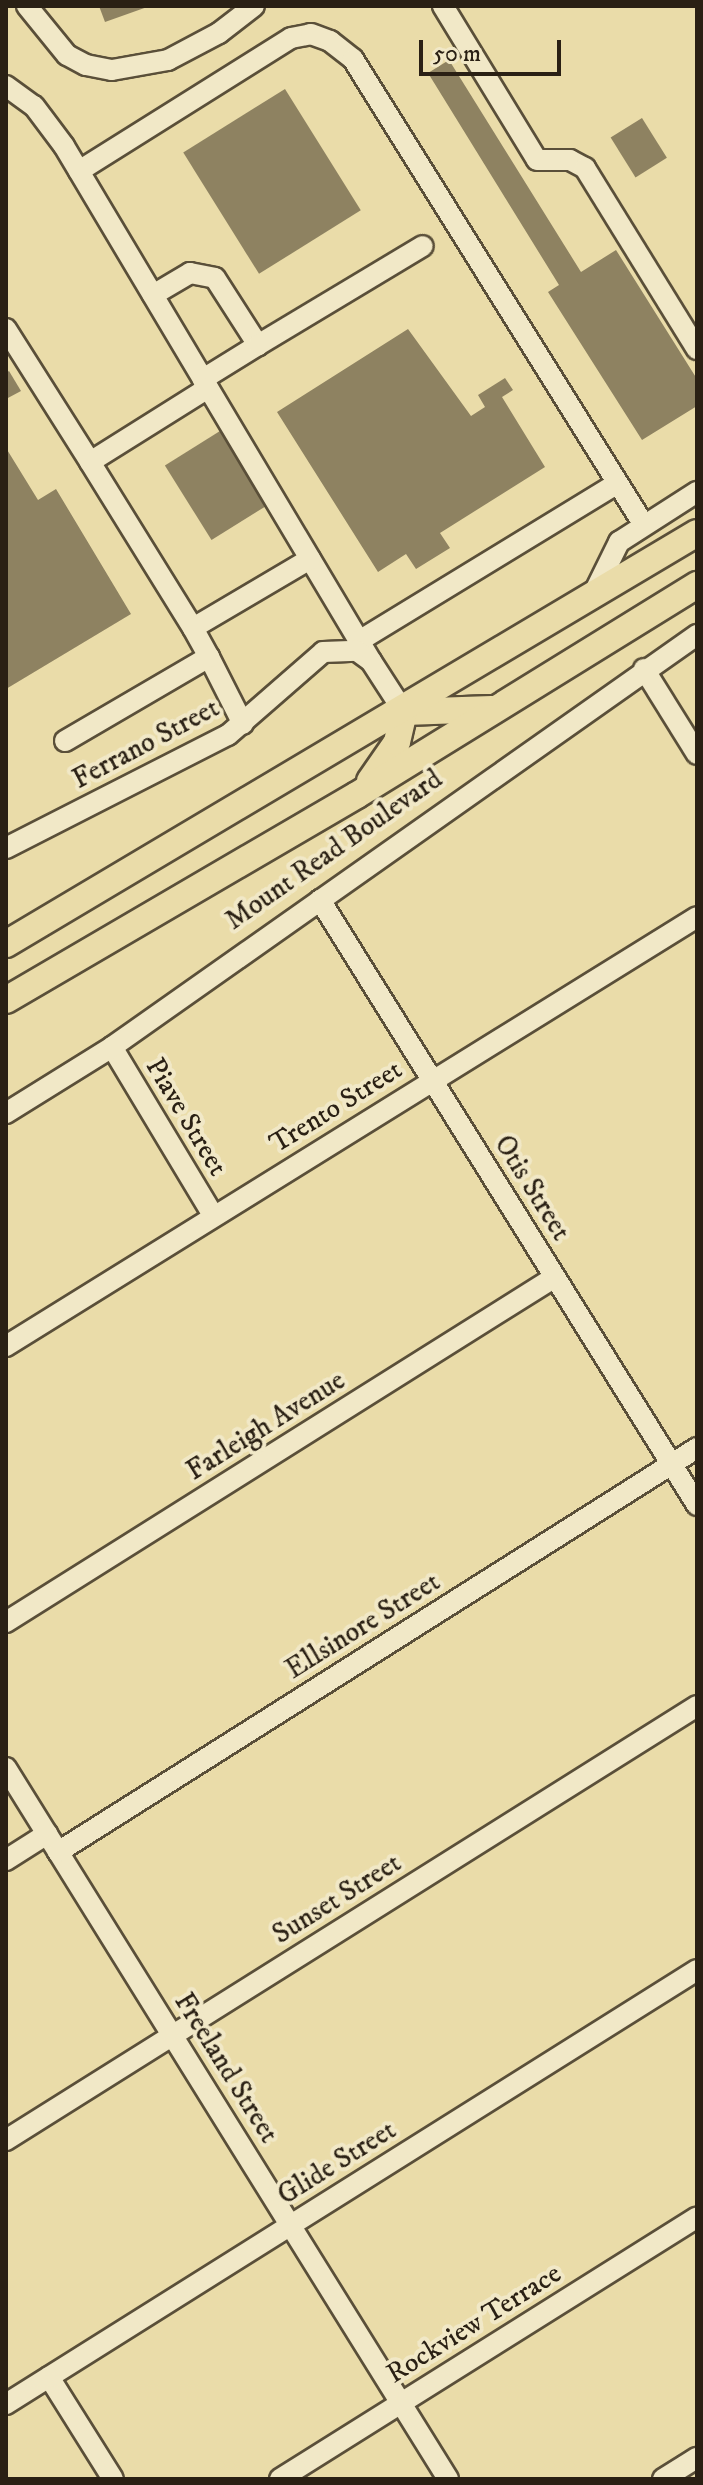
<!DOCTYPE html>
<style>
body{margin:0}
#map{position:relative;width:703px;height:2485px;overflow:hidden;background:#eadca9;font-family:"IM FELL DW Pica",serif}
div>[style]{position:absolute}
[style*='--x']{left:calc(var(--x)*1px);top:calc(var(--y)*1px);width:calc(var(--w)*1px);rotate:calc(var(--a)*1deg)}
.building>*{inset:0;background:#8e8261;transform-origin:0 0}
.roads{filter:drop-shadow(2px 0 #5a4f39) drop-shadow(-2px 0 #5a4f39) drop-shadow(0 2px #5a4f39) drop-shadow(0 -2px #5a4f39)}
.minor>*{height:20px;margin:-10px;padding:0 10px;transform-origin:10px;border-radius:10px;background:#f1e8c7}
.major>*{height:26px;margin:-13px;padding:0 13px;transform-origin:13px;border-radius:13px;background:#eadca9}
span{translate:-50% -50%;white-space:nowrap;text-align:center;line-height:1.15;-webkit-text-stroke:8px #f1e8c7;paint-order:stroke}
.street-label{font-size:28px;color:#2a2014}
.frame{position:absolute;inset:0;border:8px solid #2a2014;pointer-events:none}
.scale{position:absolute;left:419px;top:40px;width:142px;height:36px;box-sizing:border-box;border:4px solid #2a2014;border-top:0;padding-left:10px;font-size:24px;line-height:28px;white-space:nowrap;color:#2a2014;-webkit-text-stroke:6px #f1e8c7;paint-order:stroke}
</style>
<div id="map">
<div class="building">
<i style="clip-path:polygon(99px 6px,150px 6px,105px 22px)"></i>
<i style="clip-path:polygon(449px 60px,581px 272px,616px 250px,697px 379px,697px 406px,642px 440px,548px 292px,559px 285px,428px 73px)"></i>
<i style="left:285px;top:89px;width:143px;height:120px;rotate:58deg"></i>
<i style="left:642px;top:118px;width:47px;height:37px;rotate:58deg"></i>
<i style="clip-path:polygon(408px 329px,471px 416px,485px 407px,478px 395px,505px 378px,513px 390px,502px 397px,545px 467px,440px 533px,450px 548px,416px 569px,406px 554px,378px 572px,277px 412px)"></i>
<i style="clip-path:polygon(9px 371px,21px 391px,6px 399px,6px 373px)"></i>
<i style="left:220px;top:431px;width:88px;height:65px;rotate:58deg"></i>
<i style="clip-path:polygon(6px 448px,38px 500px,56px 489px,131px 614px,6px 689px)"></i>
</div>
<div class="roads">
<div class="minor">
<i style="--x:27;--y:6;--w:63;--a:50.8"></i>
<i style="--x:67;--y:55;--w:21;--a:28"></i>
<i style="--x:86;--y:65;--w:26;--a:11"></i>
<i style="--x:112;--y:70;--w:57;--a:-10.1"></i>
<i style="--x:168;--y:60;--w:58;--a:-27.9"></i>
<i style="--x:219;--y:33;--w:44;--a:-37.6"></i>
<i style="--x:443;--y:6;--w:180;--a:58.6"></i>
<i style="--x:537;--y:160;--w:33;--a:0"></i>
<i style="--x:570;--y:160;--w:17;--a:28"></i>
<i style="--x:585;--y:168;--w:213;--a:58.3"></i>
<i style="--x:6;--y:86;--w:34;--a:36"></i>
<i style="--x:34;--y:106;--w:50;--a:53.1"></i>
<i style="--x:64;--y:146;--w:600;--a:59.2"></i>
<i style="--x:79;--y:171;--w:250;--a:-32.1"></i>
<i style="--x:291;--y:38;--w:20;--a:-11"></i>
<i style="--x:311;--y:34;--w:20;--a:20"></i>
<i style="--x:330;--y:41;--w:29;--a:38"></i>
<i style="--x:353;--y:59;--w:549;--a:58.02"></i>
<i style="--x:153;--y:295;--w:43;--a:-30.7"></i>
<i style="--x:190;--y:273;--w:25;--a:11"></i>
<i style="--x:215;--y:278;--w:80;--a:57.3"></i>
<i style="--x:258;--y:345;--w:65;--a:148.3"></i>
<i style="--x:6;--y:329;--w:157;--a:57.7"></i>
<i style="--x:258;--y:345;--w:192;--a:-31"></i>
<i style="--x:208;--y:388;--w:139;--a:147.9"></i>
<i style="--x:90;--y:462;--w:195;--a:58.2"></i>
<i style="--x:193;--y:628;--w:136;--a:-30.5"></i>
<i style="--x:591;--y:599;--w:64;--a:-63.8"></i>
<i style="--x:619;--y:542;--w:93;--a:-32.7"></i>
<i style="--x:359;--y:641;--w:303;--a:-31.4"></i>
<i style="--x:209;--y:657;--w:75;--a:63.1"></i>
<i style="--x:644;--y:669;--w:100;--a:58.1"></i>
<i style="--x:65;--y:741;--w:167;--a:-30.3"></i>
<i style="--x:209;--y:657;--w:33;--a:-119"></i>
<i style="--x:6;--y:848;--w:249;--a:-27"></i>
<i style="--x:228;--y:735;--w:126;--a:-41.1"></i>
<i style="--x:323;--y:652;--w:34;--a:-2"></i>
<i style="--x:357;--y:651;--w:17;--a:36"></i>
<i style="--x:371;--y:661;--w:61;--a:57.1"></i>
<i style="--x:320;--y:900;--w:713;--a:58.07"></i>
<i style="--x:112;--y:1047;--w:196;--a:59"></i>
<i style="--x:6;--y:1113;--w:125;--a:-31.9"></i>
<i style="--x:112;--y:1047;--w:716;--a:-35.16"></i>
<i style="--x:6;--y:1346;--w:813;--a:-31.83"></i>
<i style="--x:6;--y:1622;--w:648;--a:-32.15"></i>
<i style="--x:6;--y:1768;--w:837;--a:58.13"></i>
<i style="--x:58;--y:1852;--w:756;--a:-32.3"></i>
<i style="--x:6;--y:1860;--w:49;--a:-32.4"></i>
<i style="--x:6;--y:2140;--w:816;--a:-32.13"></i>
<i style="--x:49;--y:2377;--w:120;--a:57.9"></i>
<i style="--x:6;--y:2404;--w:816;--a:-32.13"></i>
<i style="--x:280;--y:2479;--w:492;--a:-32.1"></i>
<i style="--x:663;--y:2479;--w:40;--a:-32"></i>
</div>
<div class="major">
<i style="--x:404;--y:712;--w:88;--a:-2"></i>
<i style="--x:370;--y:781;--w:47;--a:-55.3"></i>
<i style="--x:397;--y:742;--w:31;--a:-77"></i>
<i style="--x:6;--y:944;--w:804;--a:-30.74"></i>
<i style="--x:6;--y:1000;--w:406;--a:-30.3"></i>
<i style="--x:357;--y:795;--w:400;--a:-31.7"></i>
</div>
</div>
<div class="street-label">
<span style="left:146px;top:744px;rotate:-28deg">Ferrano Street</span>
<span style="left:334px;top:850px;rotate:-35deg">Mount Read Boulevard</span>
<span style="left:336px;top:1107px;rotate:-32deg">Trento Street</span>
<span style="left:186px;top:1117px;rotate:59deg">Piave Street</span>
<span style="left:532px;top:1188px;rotate:58deg">Otis Street</span>
<span style="left:266px;top:1426px;rotate:-32deg">Farleigh Avenue</span>
<span style="left:363px;top:1626px;rotate:-32deg">Ellsinore Street</span>
<span style="left:337px;top:1899px;rotate:-32deg">Sunset Street</span>
<span style="left:226px;top:2068px;rotate:58deg">Freeland Street</span>
<span style="left:337px;top:2163px;rotate:-32deg">Glide Street</span>
<span style="left:474px;top:2324px;rotate:-32deg">Rockview Terrace</span>
</div>
<div class="frame"></div>
<div class="scale">50 m</div>
</div>
